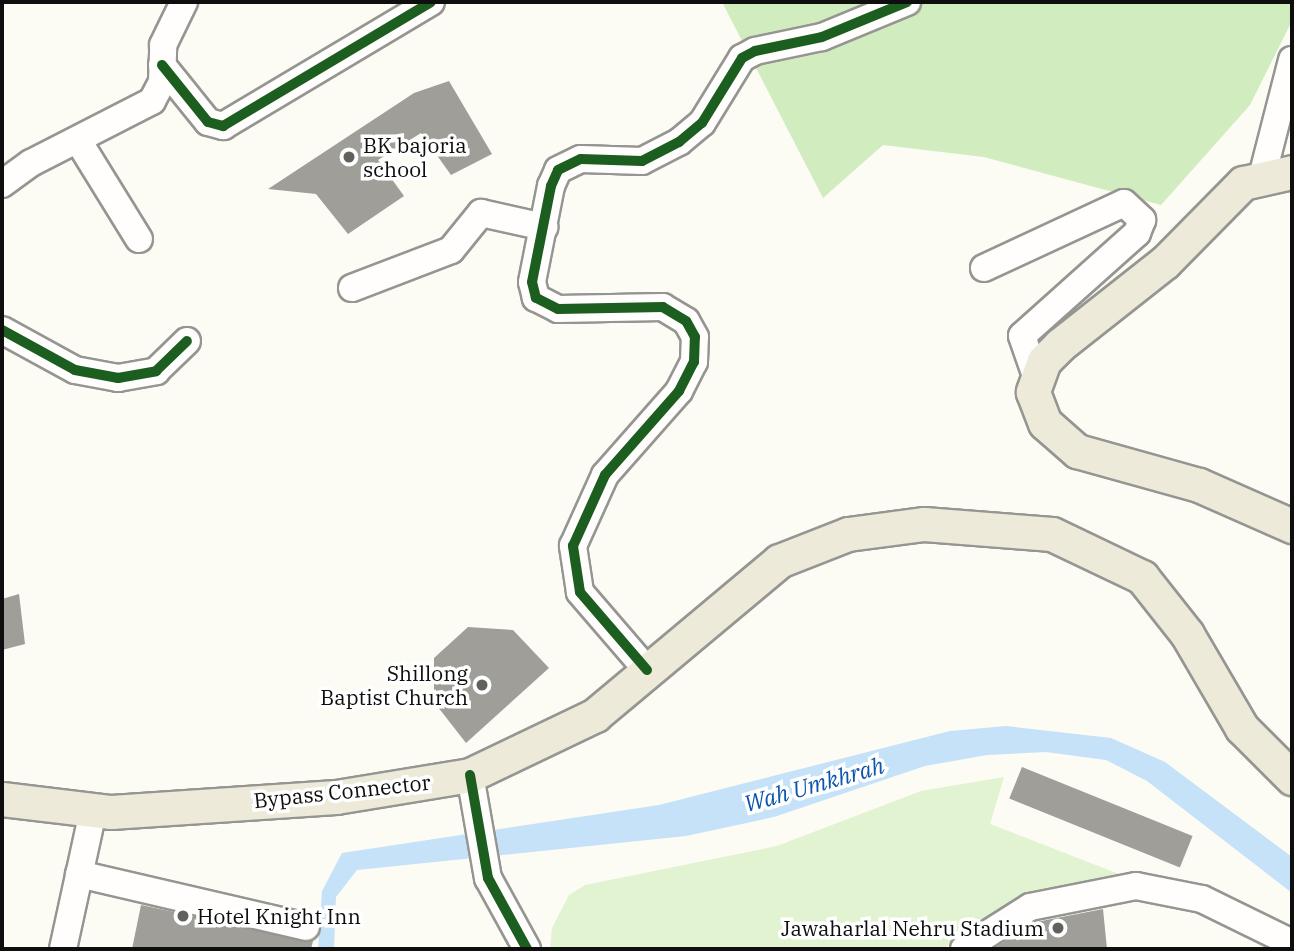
<!DOCTYPE html>
<style>
body{margin:0}
#map{position:relative;width:1294px;height:951px;overflow:hidden;background:#fcfbf4;font-family:"IBM Plex Serif",serif}
div>[style]{position:absolute}
[style*='--x']{left:calc(var(--x)*1px);top:calc(var(--y)*1px);width:calc(var(--w)*1px);rotate:calc(var(--a)*1deg)}
.green>*{inset:0;background:#e2f3d1}
.forest>*{inset:0;background:#d1ecbf}
.water>*{inset:0;background:#c6e2f9}
.building>*{inset:0;background:#9f9e99;transform-origin:0 0}
.roads{filter:drop-shadow(2px 0 #959592) drop-shadow(-2px 0 #959592) drop-shadow(0 2px #959592) drop-shadow(0 -2px #959592)}
.minor>*{height:26px;margin:-13px;padding:0 13px;transform-origin:13px;border-radius:13px;background:#fffefd}
.major>*{height:33px;margin:-16.5px;padding:0 16.5px;transform-origin:16.5px;border-radius:16.5px;background:#edead9}
.cycleway>*{height:10px;margin:-5px;padding:0 5px;transform-origin:5px;border-radius:5px;background:#1b5e20}
.dots>*{width:19px;height:19px;translate:-50% -50%;box-sizing:border-box;border:4px solid #fff;border-radius:50%}
span{translate:-50% -50%;white-space:nowrap;text-align:center;line-height:1.15;-webkit-text-stroke:7px #fff;paint-order:stroke}
.poi-label{font-size:21px;color:#0e0e0e}
.left{translate:0 -50%;text-align:left}
.right{translate:-100% -50%;text-align:right}
.street-label{font-size:21px;color:#0e0e0e}
.water-label{font-size:23px;color:#0c55ac;font-style:italic}
.frame{position:absolute;inset:0;border:4px solid #0e0e0e;pointer-events:none}
</style>
<div id="map">
<div class="green">
<i style="clip-path:polygon(1004px 777px,990px 824px,1155px 888px,1102px 882px,1051px 889px,999px 910px,943px 949px,550px 949px,552px 928px,569px 895px,585px 885px,777px 846px,921px 791px)"></i>
</div>
<div class="forest">
<i style="clip-path:polygon(722px 2px,1292px 2px,1292px 21px,1250px 105px,1161px 205px,984px 157px,883px 145px,823px 198px)"></i>
</div>
<div class="water">
<i style="clip-path:polygon(1006px 726px,1111px 738px,1165px 762px,1292px 857px,1292px 893px,1147px 781px,1106px 760px,1046px 752px,987px 755px,925px 766px,774px 817px,686px 836px,357px 870px,336px 897px,334px 949px,318px 949px,322px 891px,342px 853px,659px 805px,950px 731px)"></i>
</div>
<div class="building">
<i style="clip-path:polygon(449px 81px,492px 154px,451px 175px,421px 133px,378px 160px,404px 196px,348px 234px,316px 194px,268px 189px,414px 93px)"></i>
<i style="clip-path:polygon(19px 594px,25px 644px,2px 650px,2px 599px)"></i>
<i style="clip-path:polygon(468px 627px,513px 630px,549px 668px,466px 743px,434px 702px,434px 658px)"></i>
<i style="left:1022px;top:767px;width:184px;height:34px;rotate:22deg"></i>
<i style="clip-path:polygon(141px 905px,313px 941px,311px 949px,132px 949px)"></i>
<i style="clip-path:polygon(1103px 909px,1107px 949px,993px 949px,1036px 922px)"></i>
</div>
<div class="roads">
<div class="minor">
<i style="--x:162;--y:65;--w:73;--a:51.1"></i>
<i style="--x:208;--y:122;--w:16;--a:15"></i>
<i style="--x:223;--y:126;--w:242;--a:-30.8"></i>
<i style="--x:79;--y:142;--w:114;--a:58.3"></i>
<i style="--x:1263;--y:173;--w:117;--a:-75.6"></i>
<i style="--x:2;--y:184;--w:36;--a:-36"></i>
<i style="--x:31;--y:163;--w:136;--a:-27.1"></i>
<i style="--x:152;--y:101;--w:21;--a:-62"></i>
<i style="--x:162;--y:82;--w:37;--a:-88"></i>
<i style="--x:163;--y:45;--w:48;--a:-64"></i>
<i style="--x:984;--y:268;--w:154;--a:-24.9"></i>
<i style="--x:1124;--y:203;--w:25;--a:43"></i>
<i style="--x:1142;--y:220;--w:14;--a:111"></i>
<i style="--x:1137;--y:233;--w:154;--a:138.2"></i>
<i style="--x:1022;--y:336;--w:42;--a:70.7"></i>
<i style="--x:352;--y:288;--w:106;--a:-21"></i>
<i style="--x:451;--y:250;--w:48;--a:-51"></i>
<i style="--x:481;--y:213;--w:65;--a:12.5"></i>
<i style="--x:2;--y:330;--w:83;--a:28.7"></i>
<i style="--x:75;--y:370;--w:44;--a:10.5"></i>
<i style="--x:118;--y:378;--w:39;--a:-10"></i>
<i style="--x:156;--y:371;--w:43;--a:-44.1"></i>
<i style="--x:647;--y:670;--w:103;--a:-130.7"></i>
<i style="--x:580;--y:592;--w:47;--a:-98.7"></i>
<i style="--x:573;--y:546;--w:78;--a:-65.7"></i>
<i style="--x:605;--y:475;--w:112;--a:-48.6"></i>
<i style="--x:679;--y:391;--w:33;--a:-63"></i>
<i style="--x:694;--y:362;--w:25;--a:-88"></i>
<i style="--x:695;--y:337;--w:18;--a:-119"></i>
<i style="--x:686;--y:321;--w:27;--a:-149"></i>
<i style="--x:663;--y:307;--w:105;--a:178.9"></i>
<i style="--x:558;--y:309;--w:25;--a:-153"></i>
<i style="--x:536;--y:298;--w:16;--a:-104"></i>
<i style="--x:532;--y:282;--w:98;--a:-78.8"></i>
<i style="--x:551;--y:186;--w:17;--a:-66"></i>
<i style="--x:558;--y:170;--w:25;--a:-26"></i>
<i style="--x:581;--y:159;--w:61;--a:1.9"></i>
<i style="--x:642;--y:161;--w:42;--a:-27.2"></i>
<i style="--x:679;--y:142;--w:30;--a:-40"></i>
<i style="--x:702;--y:123;--w:76;--a:-58.4"></i>
<i style="--x:742;--y:58;--w:15;--a:-28"></i>
<i style="--x:755;--y:51;--w:68;--a:-11.8"></i>
<i style="--x:822;--y:37;--w:92;--a:-22.4"></i>
<i style="--x:470;--y:775;--w:105;--a:80.1"></i>
<i style="--x:488;--y:878;--w:81;--a:61.2"></i>
<i style="--x:79;--y:874;--w:233;--a:13.1"></i>
<i style="--x:63;--y:949;--w:141;--a:-77.7"></i>
<i style="--x:964;--y:949;--w:78;--a:-32.5"></i>
<i style="--x:1030;--y:907;--w:108;--a:-11.2"></i>
<i style="--x:1136;--y:886;--w:67;--a:11.1"></i>
<i style="--x:1202;--y:899;--w:100;--a:26.1"></i>
</div>
<div class="major">
<i style="--x:1292;--y:172;--w:50;--a:167.3"></i>
<i style="--x:1243;--y:183;--w:111;--a:134.6"></i>
<i style="--x:1165;--y:262;--w:134;--a:141.7"></i>
<i style="--x:1060;--y:345;--w:23;--a:135"></i>
<i style="--x:1044;--y:361;--w:33;--a:110"></i>
<i style="--x:1033;--y:392;--w:33;--a:69"></i>
<i style="--x:1045;--y:423;--w:43;--a:41.2"></i>
<i style="--x:1077;--y:451;--w:127;--a:15.6"></i>
<i style="--x:1199;--y:485;--w:102;--a:23.8"></i>
<i style="--x:2;--y:799;--w:110;--a:6.8"></i>
<i style="--x:111;--y:812;--w:225;--a:-3.8"></i>
<i style="--x:336;--y:797;--w:136;--a:-9.3"></i>
<i style="--x:470;--y:775;--w:139;--a:-25.6"></i>
<i style="--x:595;--y:715;--w:240;--a:-39.9"></i>
<i style="--x:779;--y:561;--w:74;--a:-21.4"></i>
<i style="--x:848;--y:534;--w:77;--a:-7.5"></i>
<i style="--x:924;--y:524;--w:128;--a:4.5"></i>
<i style="--x:1052;--y:534;--w:100;--a:25.5"></i>
<i style="--x:1142;--y:577;--w:73;--a:51.7"></i>
<i style="--x:1187;--y:634;--w:109;--a:59.7"></i>
<i style="--x:1242;--y:728;--w:71;--a:45"></i>
</div>
</div>
<div class="cycleway">
<i style="--x:162;--y:65;--w:73;--a:51.1"></i>
<i style="--x:208;--y:122;--w:16;--a:15"></i>
<i style="--x:223;--y:126;--w:242;--a:-30.8"></i>
<i style="--x:2;--y:330;--w:83;--a:28.7"></i>
<i style="--x:75;--y:370;--w:44;--a:10.5"></i>
<i style="--x:118;--y:378;--w:39;--a:-10"></i>
<i style="--x:156;--y:371;--w:43;--a:-44.1"></i>
<i style="--x:647;--y:670;--w:103;--a:-130.7"></i>
<i style="--x:580;--y:592;--w:47;--a:-98.7"></i>
<i style="--x:573;--y:546;--w:78;--a:-65.7"></i>
<i style="--x:605;--y:475;--w:112;--a:-48.6"></i>
<i style="--x:679;--y:391;--w:33;--a:-63"></i>
<i style="--x:694;--y:362;--w:25;--a:-88"></i>
<i style="--x:695;--y:337;--w:18;--a:-119"></i>
<i style="--x:686;--y:321;--w:27;--a:-149"></i>
<i style="--x:663;--y:307;--w:105;--a:178.9"></i>
<i style="--x:558;--y:309;--w:25;--a:-153"></i>
<i style="--x:536;--y:298;--w:16;--a:-104"></i>
<i style="--x:532;--y:282;--w:98;--a:-78.8"></i>
<i style="--x:551;--y:186;--w:17;--a:-66"></i>
<i style="--x:558;--y:170;--w:25;--a:-26"></i>
<i style="--x:581;--y:159;--w:61;--a:1.9"></i>
<i style="--x:642;--y:161;--w:42;--a:-27.2"></i>
<i style="--x:679;--y:142;--w:30;--a:-40"></i>
<i style="--x:702;--y:123;--w:76;--a:-58.4"></i>
<i style="--x:742;--y:58;--w:15;--a:-28"></i>
<i style="--x:755;--y:51;--w:68;--a:-11.8"></i>
<i style="--x:822;--y:37;--w:92;--a:-22.4"></i>
<i style="--x:470;--y:775;--w:105;--a:80.1"></i>
<i style="--x:488;--y:878;--w:81;--a:61.2"></i>
</div>
<div class="dots">
<i style="left:349px;top:157px;background:#61615e"></i>
<i style="left:482px;top:685px;background:#61615e"></i>
<i style="left:183px;top:916px;background:#61615e"></i>
<i style="left:1058px;top:928px;background:#61615e"></i>
</div>
<div class="poi-label">
<span class="left" style="left:363px;top:157px">BK bajoria<br>school</span>
<span class="right" style="left:468px;top:685px">Shillong<br>Baptist Church</span>
<span class="left" style="left:197px;top:916px">Hotel Knight Inn</span>
<span class="right" style="left:1044px;top:928px">Jawaharlal Nehru Stadium</span>
</div>
<div class="street-label">
<span style="left:342px;top:791px;rotate:-6deg">Bypass Connector</span>
</div>
<div class="water-label">
<span style="left:814px;top:784px;rotate:-16deg">Wah Umkhrah</span>
</div>
<div class="frame"></div>
</div>
